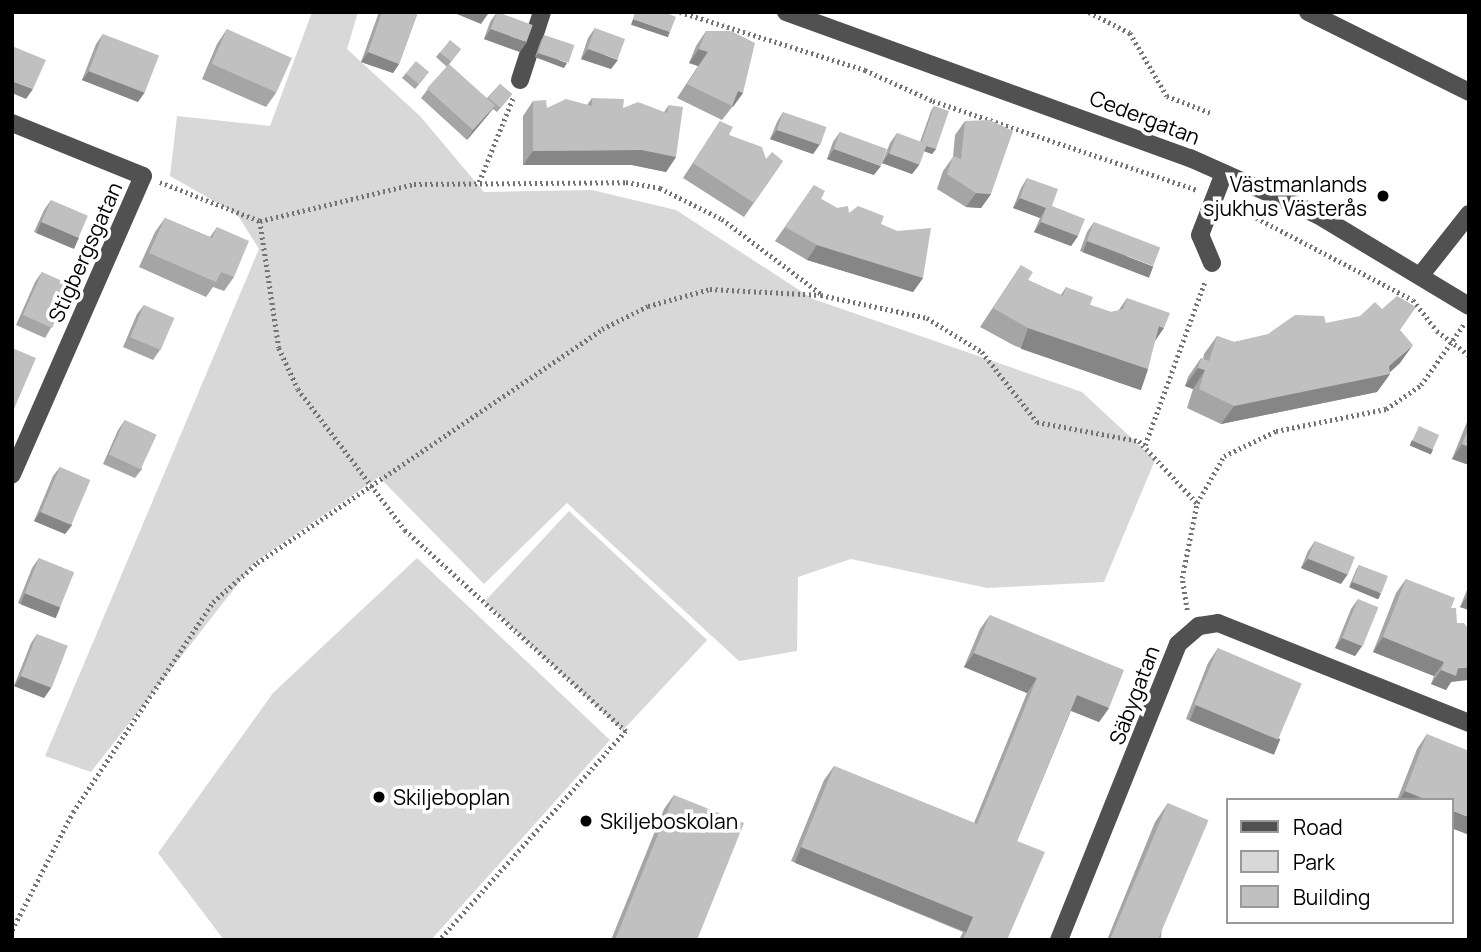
<!DOCTYPE html>
<meta charset="utf-8">
<style>
body{margin:0}
#map{position:relative;width:1481px;height:952px;overflow:hidden;background:#fff;font-family:Manrope,sans-serif}
div>[style]{position:absolute}
[style*='--x']{left:calc(var(--x)*1px);top:calc(var(--y)*1px);width:calc(var(--w)*1px);rotate:calc(var(--a)*1deg)}
.green>*{inset:0;background:#d8d8d8;transform-origin:0 0}
.path>*{height:4.5px;margin-top:-2.25px;transform-origin:0;background:repeating-linear-gradient(90deg,#737373 0 2px,transparent 0 5.5px)}
.minor>*{height:18px;margin:-9px;padding:0 9px;transform-origin:9px;border-radius:9px;background:#515151}
.wall>*{inset:0;background:#a5a5a5}
.shaded-wall>*{inset:0;background:#868686;transform-origin:0 0}
.building>*{inset:0;background:#c0c0c0;transform-origin:0 0}
.dots>*{width:19px;height:19px;translate:-50% -50%;box-sizing:border-box;border:4px solid #fff;border-radius:50%}
span{translate:-50% -50%;white-space:nowrap;text-align:center;line-height:1.15;-webkit-text-stroke:7px #fff;paint-order:stroke}
.street-label{font-size:21px;color:#000}
.poi-label{font-size:21px;color:#000}
.right{translate:-100% -50%;text-align:right}
.left{translate:0 -50%;text-align:left}
.frame{position:absolute;inset:0;border:14px solid #000;pointer-events:none}
.legend{position:absolute;left:1226px;top:798px;width:228px;height:126px;box-sizing:border-box;background:#fff;border:2px solid #999;margin:0;padding:9px 12px;list-style:none;font-size:21px;color:#000}
.legend li{display:flex;align-items:center;gap:14px;height:35px}
.legend b{width:35px;border:2px solid #999}
</style>
<div id="map">
<div class="green">
<i style="clip-path:polygon(312px 12px,358px 12px,347px 49px,420px 116px,484px 192px,592px 190px,676px 210px,813px 299px,1082px 392px,1155px 460px,1104px 582px,987px 588px,851px 559px,798px 577px,797px 651px,739px 661px,567px 503px,484px 584px,379px 477px,255px 562px,91px 772px,45px 756px,259px 249px,237px 214px,170px 176px,177px 116px,270px 126px)"></i>
<i style="left:569px;top:511px;width:189px;height:124px;rotate:43deg"></i>
<i style="clip-path:polygon(417px 558px,610px 740px,431px 940px,224px 940px,158px 853px,273px 693px)"></i>
</div>
<div class="path">
<i style="--x:680;--y:12;--w:194;--a:17.4"></i>
<i style="--x:865;--y:70;--w:75;--a:24.5"></i>
<i style="--x:933;--y:101;--w:280;--a:18.6"></i>
<i style="--x:1089;--y:12;--w:46;--a:27.1"></i>
<i style="--x:1130;--y:33;--w:73;--a:59.6"></i>
<i style="--x:1167;--y:96;--w:47;--a:21.1"></i>
<i style="--x:160;--y:182;--w:107;--a:21.3"></i>
<i style="--x:260;--y:221;--w:158;--a:-13.5"></i>
<i style="--x:414;--y:184;--w:212;--a:-0.5"></i>
<i style="--x:626;--y:182;--w:35;--a:10"></i>
<i style="--x:660;--y:188;--w:69;--a:26.6"></i>
<i style="--x:722;--y:219;--w:124;--a:37.1"></i>
<i style="--x:479;--y:182;--w:91;--a:-68"></i>
<i style="--x:1232;--y:205;--w:204;--a:27.7"></i>
<i style="--x:1413;--y:300;--w:39;--a:52"></i>
<i style="--x:1437;--y:331;--w:40;--a:37"></i>
<i style="--x:260;--y:221;--w:128;--a:81.5"></i>
<i style="--x:279;--y:348;--w:45;--a:65.1"></i>
<i style="--x:298;--y:389;--w:177;--a:52.8"></i>
<i style="--x:405;--y:530;--w:299;--a:42.3"></i>
<i style="--x:626;--y:731;--w:280;--a:131.7"></i>
<i style="--x:1145;--y:445;--w:175;--a:-69.9"></i>
<i style="--x:1187;--y:610;--w:32;--a:-99"></i>
<i style="--x:1182;--y:578;--w:76;--a:-78.7"></i>
<i style="--x:1197;--y:503;--w:54;--a:-60.1"></i>
<i style="--x:1224;--y:456;--w:58;--a:-25.7"></i>
<i style="--x:1276;--y:431;--w:112;--a:-11.3"></i>
<i style="--x:1386;--y:409;--w:42;--a:-34.4"></i>
<i style="--x:1421;--y:385;--w:75;--a:-54.8"></i>
<i style="--x:12;--y:930;--w:133;--a:-62.7"></i>
<i style="--x:73;--y:812;--w:252;--a:-56.3"></i>
<i style="--x:213;--y:602;--w:59;--a:-41.6"></i>
<i style="--x:257;--y:563;--w:417;--a:-34.1"></i>
<i style="--x:602;--y:329;--w:51;--a:-26.6"></i>
<i style="--x:648;--y:306;--w:64;--a:-15.3"></i>
<i style="--x:710;--y:289;--w:111;--a:3.1"></i>
<i style="--x:821;--y:295;--w:108;--a:12.2"></i>
<i style="--x:927;--y:318;--w:65;--a:31.7"></i>
<i style="--x:982;--y:352;--w:89;--a:51.8"></i>
<i style="--x:1037;--y:422;--w:104;--a:10.6"></i>
<i style="--x:1139;--y:441;--w:85;--a:46.9"></i>
</div>
<div class="minor">
<i style="--x:786;--y:12;--w:430;--a:19.9"></i>
<i style="--x:1190;--y:158;--w:140;--a:24"></i>
<i style="--x:1318;--y:215;--w:176;--a:31.1"></i>
<i style="--x:1308;--y:12;--w:180;--a:26.4"></i>
<i style="--x:520;--y:80;--w:71;--a:-72.1"></i>
<i style="--x:12;--y:123;--w:141;--a:22"></i>
<i style="--x:143;--y:176;--w:326;--a:113.7"></i>
<i style="--x:1212;--y:263;--w:30;--a:-113"></i>
<i style="--x:1200;--y:235;--w:66;--a:-68.8"></i>
<i style="--x:1420;--y:276;--w:79;--a:-51.7"></i>
<i style="--x:1059;--y:940;--w:319;--a:-68.1"></i>
<i style="--x:1178;--y:644;--w:28;--a:-41"></i>
<i style="--x:1199;--y:626;--w:19;--a:-9"></i>
<i style="--x:1218;--y:623;--w:270;--a:21.7"></i>
</div>
<div class="wall">
<i style="clip-path:polygon(379px 12px,418px 12px,399px 64px,393px 73px,361px 62px)"></i>
<i style="clip-path:polygon(497px 12px,520px 52px,484px 39px,490px 22px)"></i>
<i style="clip-path:polygon(595px 28px,611px 69px,581px 59px,588px 38px)"></i>
<i style="clip-path:polygon(227px 29px,276px 93px,266px 107px,202px 79px,217px 44px)"></i>
<i style="clip-path:polygon(706px 31px,743px 93px,722px 120px,677px 98px,698px 66px,689px 63px,696px 46px)"></i>
<i style="clip-path:polygon(103px 34px,138px 102px,82px 80px,96px 44px)"></i>
<i style="clip-path:polygon(544px 35px,564px 68px,535px 57px,541px 40px)"></i>
<i style="clip-path:polygon(461px 49px,447px 67px,436px 57px,440px 52px)"></i>
<i style="clip-path:polygon(406px 73px,425px 77px,415px 89px,402px 78px)"></i>
<i style="clip-path:polygon(500px 84px,512px 94px,497px 112px,493px 109px,467px 140px,421px 98px,428px 89px,487px 98px)"></i>
<i style="clip-path:polygon(592px 98px,623px 108px,664px 112px,669px 105px,676px 157px,666px 172px,632px 165px,523px 165px,523px 116px,533px 101px,547px 108px,587px 105px)"></i>
<i style="clip-path:polygon(934px 106px,936px 149px,932px 154px,924px 151px,919px 165px,912px 174px,882px 163px,890px 143px,897px 133px,920px 142px,931px 111px)"></i>
<i style="clip-path:polygon(783px 112px,820px 144px,813px 154px,770px 139px,777px 122px)"></i>
<i style="clip-path:polygon(720px 121px,729px 135px,766px 159px,783px 161px,744px 217px,683px 178px)"></i>
<i style="clip-path:polygon(965px 121px,991px 194px,981px 208px,966px 207px,937px 189px,943px 171px,953px 157px,955px 135px)"></i>
<i style="clip-path:polygon(840px 132px,874px 175px,827px 159px,833px 142px)"></i>
<i style="clip-path:polygon(1027px 178px,1078px 236px,1071px 246px,1034px 232px,1040px 218px,1013px 208px,1021px 188px)"></i>
<i style="clip-path:polygon(814px 185px,821px 199px,837px 208px,897px 231px,923px 278px,913px 292px,807px 260px,775px 241px)"></i>
<i style="clip-path:polygon(51px 200px,79px 238px,72px 248px,34px 232px,44px 210px)"></i>
<i style="clip-path:polygon(165px 218px,210px 237px,217px 227px,234px 277px,224px 291px,213px 287px,206px 297px,139px 267px,155px 232px)"></i>
<i style="clip-path:polygon(1094px 222px,1146px 276px,1080px 251px,1087px 232px)"></i>
<i style="clip-path:polygon(1021px 265px,1028px 280px,1061px 295px,1066px 287px,1090px 305px,1111px 312px,1118px 311px,1127px 298px,1148px 369px,1135px 388px,1015px 346px,980px 327px)"></i>
<i style="clip-path:polygon(42px 272px,51px 328px,45px 338px,16px 325px,35px 282px)"></i>
<i style="clip-path:polygon(144px 305px,160px 350px,153px 360px,123px 347px,137px 314px)"></i>
<i style="clip-path:polygon(1326px 323px,1400px 330px,1400px 363px,1390px 372px,1390px 374px,1377px 392px,1221px 424px,1187px 408px,1193px 389px,1185px 386px,1188px 377px,1201px 358px,1203px 359px,1204px 354px,1217px 336px,1234px 342px)"></i>
<i style="clip-path:polygon(1469px 417px,1469px 465px,1452px 459px)"></i>
<i style="clip-path:polygon(125px 420px,142px 469px,135px 478px,103px 464px,118px 430px)"></i>
<i style="clip-path:polygon(60px 467px,72px 525px,65px 534px,34px 521px,53px 476px)"></i>
<i style="clip-path:polygon(1315px 541px,1341px 584px,1301px 568px,1308px 551px)"></i>
<i style="clip-path:polygon(39px 558px,60px 607px,53px 617px,18px 603px,32px 568px)"></i>
<i style="clip-path:polygon(1359px 565px,1381px 594px,1377px 599px,1349px 587px,1356px 570px)"></i>
<i style="clip-path:polygon(1406px 579px,1451px 608px,1451px 682px,1446px 690px,1431px 684px,1434px 676px,1373px 652px,1396px 593px)"></i>
<i style="clip-path:polygon(1469px 585px,1469px 610px,1460px 607px)"></i>
<i style="clip-path:polygon(1358px 599px,1362px 646px,1355px 656px,1335px 648px,1351px 609px)"></i>
<i style="clip-path:polygon(990px 615px,1109px 708px,1099px 722px,1071px 711px,1017px 841px,1007px 940px,959px 940px,963px 932px,791px 861px,824px 780px,834px 766px,974px 823px,1027px 693px,964px 667px,980px 629px)"></i>
<i style="clip-path:polygon(37px 634px,51px 688px,44px 698px,14px 686px,31px 643px)"></i>
<i style="clip-path:polygon(1218px 648px,1270px 753px,1186px 719px,1208px 663px)"></i>
<i style="clip-path:polygon(1427px 734px,1451px 800px,1397px 800px,1417px 749px)"></i>
<i style="clip-path:polygon(674px 795px,697px 940px,611px 940px,664px 809px)"></i>
<i style="clip-path:polygon(1168px 803px,1161px 940px,1107px 940px,1155px 822px)"></i>
</div>
<div class="shaded-wall">
<i style="clip-path:polygon(452px 12px,483px 12px,488px 14px,481px 24px)"></i>
<i style="left:633px;top:19px;width:39px;height:6px;rotate:19deg"></i>
<i style="clip-path:polygon(491px 29px,527px 42px,520px 52px,484px 39px)"></i>
<i style="clip-path:polygon(588px 49px,618px 60px,611px 69px,581px 59px)"></i>
<i style="clip-path:polygon(699px 49px,708px 52px,698px 66px,689px 63px)"></i>
<i style="clip-path:polygon(368px 52px,399px 64px,393px 73px,361px 62px)"></i>
<i style="clip-path:polygon(538px 53px,567px 63px,564px 68px,535px 57px)"></i>
<i style="clip-path:polygon(89px 71px,145px 92px,138px 102px,82px 80px)"></i>
<i style="clip-path:polygon(12px 81px,33px 89px,26px 99px,12px 93px)"></i>
<i style="clip-path:polygon(738px 91px,743px 93px,733px 107px,732px 106px)"></i>
<i style="clip-path:polygon(495px 105px,488px 115px,467px 140px,473px 130px)"></i>
<i style="clip-path:polygon(777px 130px,820px 144px,813px 154px,770px 139px)"></i>
<i style="clip-path:polygon(921px 144px,936px 149px,932px 154px,918px 149px)"></i>
<i style="clip-path:polygon(834px 149px,881px 166px,874px 175px,827px 159px)"></i>
<i style="clip-path:polygon(642px 150px,676px 157px,666px 172px,632px 165px,523px 165px,533px 151px)"></i>
<i style="clip-path:polygon(889px 153px,919px 165px,912px 174px,882px 163px)"></i>
<i style="clip-path:polygon(976px 193px,991px 194px,981px 208px,966px 207px)"></i>
<i style="clip-path:polygon(1020px 198px,1046px 208px,1040px 218px,1013px 208px)"></i>
<i style="left:41px;top:222px;width:41px;height:12px;rotate:23deg"></i>
<i style="clip-path:polygon(1041px 222px,1078px 236px,1071px 246px,1034px 232px)"></i>
<i style="left:1087px;top:241px;width:71px;height:12px;rotate:21deg"></i>
<i style="clip-path:polygon(817px 245px,923px 278px,913px 292px,807px 260px)"></i>
<i style="clip-path:polygon(1159px 326px,1164px 328px,1151px 347px)"></i>
<i style="left:1028px;top:328px;width:127px;height:22px;rotate:19deg"></i>
<i style="clip-path:polygon(1413px 345px,1400px 363px,1388px 374px,1390px 374px,1377px 392px,1221px 424px,1234px 406px,1389px 366px)"></i>
<i style="clip-path:polygon(1198px 368px,1205px 370px,1193px 389px,1185px 386px)"></i>
<i style="left:1412px;top:440px;width:23px;height:6px;rotate:23deg"></i>
<i style="clip-path:polygon(1462px 444px,1469px 447px,1469px 465px,1452px 459px)"></i>
<i style="clip-path:polygon(40px 512px,72px 525px,65px 534px,34px 521px)"></i>
<i style="clip-path:polygon(1308px 559px,1348px 574px,1341px 584px,1301px 568px)"></i>
<i style="left:1352px;top:582px;width:31px;height:6px;rotate:22deg"></i>
<i style="left:25px;top:593px;width:38px;height:12px;rotate:22deg"></i>
<i style="clip-path:polygon(1469px 594px,1469px 610px,1460px 607px)"></i>
<i style="clip-path:polygon(1383px 637px,1444px 662px,1434px 676px,1373px 652px)"></i>
<i style="clip-path:polygon(1342px 638px,1362px 646px,1355px 656px,1335px 648px)"></i>
<i style="clip-path:polygon(974px 653px,1037px 678px,1027px 693px,964px 667px)"></i>
<i style="clip-path:polygon(1469px 667px,1469px 680px,1451px 682px,1446px 690px,1431px 684px,1441px 670px)"></i>
<i style="clip-path:polygon(21px 676px,51px 688px,44px 698px,14px 686px)"></i>
<i style="clip-path:polygon(1077px 695px,1109px 708px,1099px 722px,1067px 709px)"></i>
<i style="left:1196px;top:705px;width:91px;height:17px;rotate:22deg"></i>
<i style="clip-path:polygon(1405px 791px,1427px 800px,1399px 800px)"></i>
<i style="clip-path:polygon(1451px 810px,1469px 817px,1469px 835px,1451px 828px)"></i>
<i style="left:801px;top:847px;width:186px;height:17px;rotate:22deg"></i>
</div>
<div class="building">
<i style="clip-path:polygon(382px 12px,418px 12px,399px 64px,368px 52px)"></i>
<i style="left:497px;top:12px;width:38px;height:18px;rotate:20deg"></i>
<i style="clip-path:polygon(635px 12px,664px 12px,676px 17px,670px 32px,633px 19px)"></i>
<i style="left:595px;top:28px;width:32px;height:22px;rotate:20deg"></i>
<i style="left:227px;top:29px;width:71px;height:38px;rotate:24deg"></i>
<i style="clip-path:polygon(706px 31px,731px 31px,755px 43px,743px 93px,738px 91px,732px 106px,687px 84px,708px 52px,699px 49px)"></i>
<i style="left:103px;top:34px;width:60px;height:40px;rotate:21deg"></i>
<i style="left:544px;top:35px;width:32px;height:19px;rotate:18deg"></i>
<i style="left:450px;top:40px;width:14px;height:16px;rotate:39deg"></i>
<i style="clip-path:polygon(12px 46px,46px 60px,33px 89px,12px 81px)"></i>
<i style="left:416px;top:61px;width:17px;height:16px;rotate:40deg"></i>
<i style="left:449px;top:64px;width:62px;height:33px;rotate:42deg"></i>
<i style="left:500px;top:84px;width:16px;height:18px;rotate:40deg"></i>
<i style="clip-path:polygon(592px 98px,624px 99px,623px 108px,638px 102px,667px 113px,669px 105px,683px 107px,676px 157px,642px 150px,533px 151px,533px 101px,546px 100px,547px 108px,566px 99px,592px 106px)"></i>
<i style="clip-path:polygon(934px 106px,949px 111px,936px 149px,926px 146px,927px 144px,922px 142px)"></i>
<i style="left:783px;top:112px;width:46px;height:19px;rotate:19deg"></i>
<i style="clip-path:polygon(990px 120px,1013px 131px,991px 194px,976px 193px,947px 174px,953px 156px,961px 159px,965px 121px)"></i>
<i style="clip-path:polygon(720px 121px,733px 127px,729px 135px,762px 147px,766px 159px,772px 152px,783px 161px,754px 203px,693px 163px)"></i>
<i style="left:840px;top:132px;width:50px;height:18px;rotate:20deg"></i>
<i style="left:897px;top:133px;width:32px;height:22px;rotate:20deg"></i>
<i style="clip-path:polygon(1027px 178px,1058px 189px,1052px 206px,1085px 219px,1078px 236px,1041px 222px,1046px 208px,1020px 198px)"></i>
<i style="clip-path:polygon(814px 185px,825px 191px,821px 199px,837px 208px,848px 206px,849px 213px,858px 206px,884px 216px,881px 224px,897px 231px,931px 228px,923px 278px,817px 245px,785px 227px)"></i>
<i style="left:51px;top:200px;width:40px;height:24px;rotate:23deg"></i>
<i style="clip-path:polygon(165px 218px,212px 238px,217px 227px,249px 241px,234px 277px,221px 272px,216px 282px,149px 253px)"></i>
<i style="left:1094px;top:222px;width:71px;height:20px;rotate:21deg"></i>
<i style="clip-path:polygon(1021px 265px,1033px 272px,1028px 280px,1063px 296px,1066px 287px,1093px 297px,1090px 305px,1111px 312px,1123px 309px,1127px 298px,1170px 313px,1164px 328px,1159px 326px,1148px 369px,1028px 328px,993px 308px)"></i>
<i style="left:42px;top:272px;width:32px;height:47px;rotate:24deg"></i>
<i style="clip-path:polygon(1397px 296px,1416px 307px,1400px 330px,1413px 345px,1389px 366px,1390px 374px,1234px 406px,1199px 389px,1205px 370px,1198px 368px,1201px 358px,1209px 361px,1217px 336px,1234px 342px,1268px 334px,1295px 315px,1324px 316px,1326px 323px,1360px 316px,1375px 302px,1382px 309px)"></i>
<i style="left:144px;top:305px;width:33px;height:35px;rotate:23deg"></i>
<i style="clip-path:polygon(12px 348px,36px 358px,14px 409px,12px 408px)"></i>
<i style="left:125px;top:420px;width:35px;height:38px;rotate:25deg"></i>
<i style="left:1419px;top:426px;width:22px;height:16px;rotate:24deg"></i>
<i style="clip-path:polygon(1469px 428px,1469px 447px,1462px 444px)"></i>
<i style="left:60px;top:467px;width:33px;height:49px;rotate:23deg"></i>
<i style="left:1315px;top:541px;width:43px;height:19px;rotate:22deg"></i>
<i style="left:39px;top:558px;width:38px;height:38px;rotate:22deg"></i>
<i style="left:1359px;top:565px;width:31px;height:18px;rotate:21deg"></i>
<i style="clip-path:polygon(1406px 579px,1455px 598px,1451px 608px,1456px 608px,1457px 623px,1464px 623px,1469px 630px,1469px 667px,1458px 668px,1456px 676px,1441px 670px,1444px 662px,1383px 637px)"></i>
<i style="left:1358px;top:599px;width:22px;height:42px;rotate:22deg"></i>
<i style="clip-path:polygon(990px 615px,1124px 670px,1109px 708px,1077px 695px,1017px 841px,1045px 852px,1007px 940px,963px 940px,973px 917px,801px 847px,834px 766px,977px 824px,1037px 678px,974px 653px)"></i>
<i style="left:37px;top:634px;width:33px;height:45px;rotate:21deg"></i>
<i style="left:1218px;top:648px;width:91px;height:61px;rotate:23deg"></i>
<i style="clip-path:polygon(1427px 734px,1469px 751px,1469px 817px,1451px 810px,1451px 800px,1427px 800px,1405px 791px)"></i>
<i style="clip-path:polygon(674px 795px,744px 823px,697px 940px,615px 940px)"></i>
<i style="left:1168px;top:803px;width:44px;height:148px;rotate:23deg"></i>
</div>
<div class="dots">
<i style="left:1383px;top:196px;background:#000"></i>
<i style="left:379px;top:797px;background:#000"></i>
<i style="left:586px;top:821px;background:#000"></i>
</div>
<div class="street-label">
<span style="left:1145px;top:117px;rotate:21deg">Cedergatan</span>
<span style="left:85px;top:252px;rotate:-66deg">Stigbergsgatan</span>
<span style="left:1134px;top:695px;rotate:-69deg">Säbygatan</span>
</div>
<div class="poi-label">
<span class="right" style="left:1367px;top:196px">Västmanlands<br>sjukhus Västerås</span>
<span class="left" style="left:393px;top:797px">Skiljeboplan</span>
<span class="left" style="left:600px;top:821px">Skiljeboskolan</span>
</div>
<div class="frame"></div>
<ul class="legend">
<li><b style="height:9px;background:#515151"></b>Road</li>
<li><b style="height:19px;background:#d8d8d8"></b>Park</li>
<li><b style="height:19px;background:#c0c0c0"></b>Building</li>
</ul>
</div>
